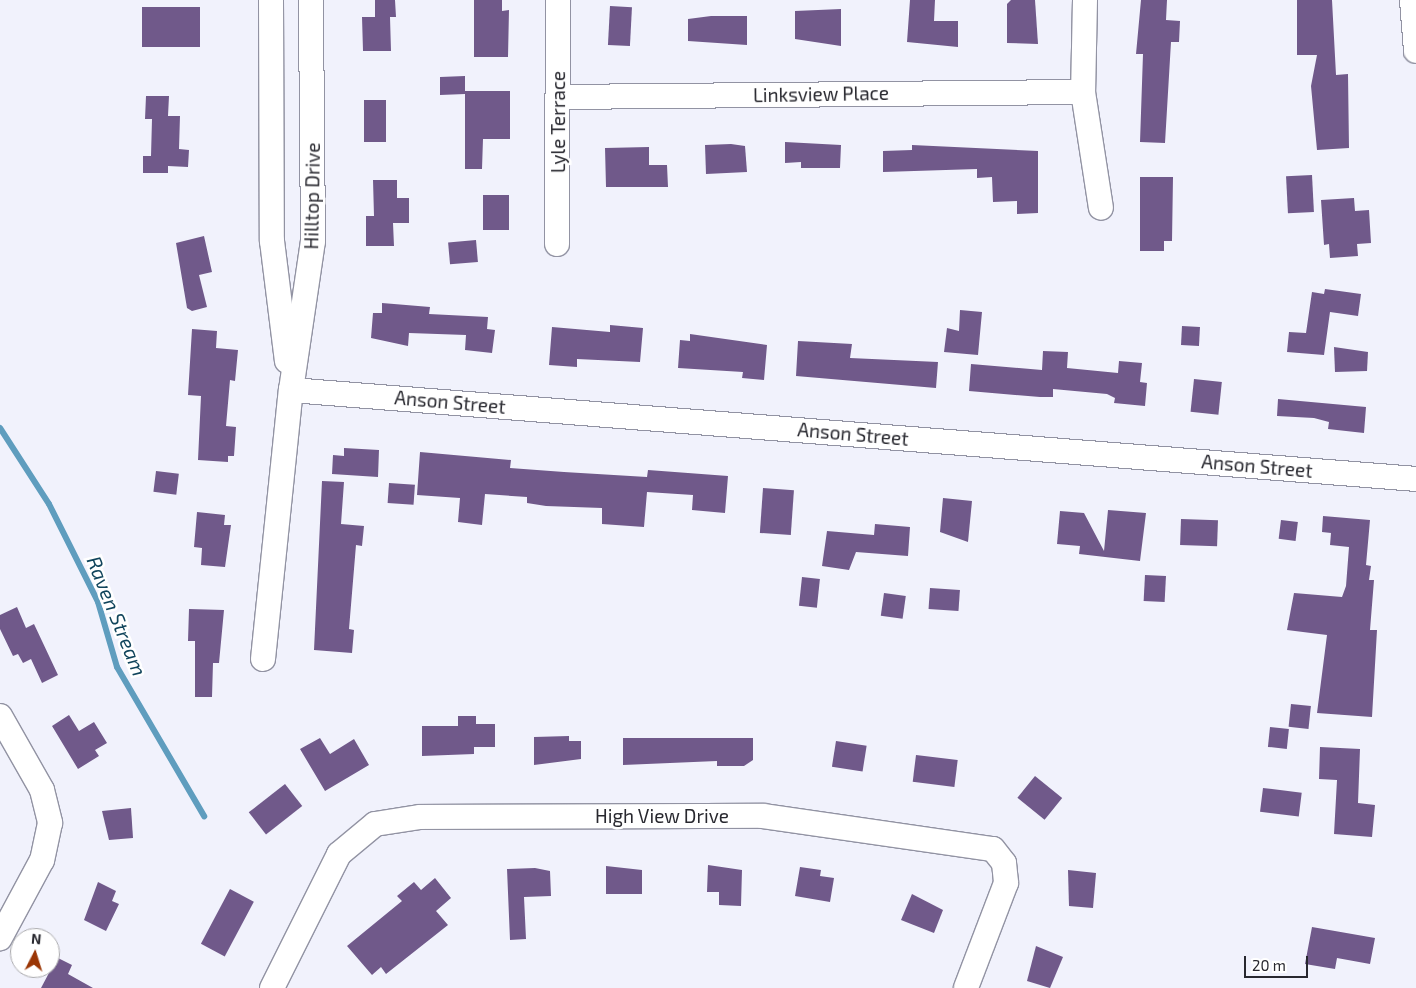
<!DOCTYPE html>
<style>
body{margin:0}
#map{position:relative;width:1416px;height:988px;overflow:hidden;background:#f1f2fc;font-family:"Exo 2",sans-serif}
div>[style]{position:absolute}
[style*='--x']{left:calc(var(--x)*1px);top:calc(var(--y)*1px);width:calc(var(--w)*1px);rotate:calc(var(--a)*1deg)}
.stream>*{height:6px;margin:-3px;padding:0 3px;transform-origin:3px;border-radius:3px;background:#5f9dbe}
.building>*{inset:0;background:#70598a;transform-origin:0 0}
.roads{filter:drop-shadow(1px 0 #9293a3) drop-shadow(-1px 0 #9293a3) drop-shadow(0 1px #9293a3) drop-shadow(0 -1px #9293a3)}
.minor>*{height:24px;margin:-12px;padding:0 12px;transform-origin:12px;border-radius:12px;background:#fff}
span{translate:-50% -50%;white-space:nowrap;text-align:center;line-height:1.15;-webkit-text-stroke:5px #fff;paint-order:stroke}
.street-label{font-size:19px;color:#28282f}
.water-label{font-size:20px;color:#10445b;font-style:italic}
.north{position:absolute;left:10px;top:928px;width:50px;height:50px;box-sizing:border-box;background:#fff;border:1px solid #a9a9ac;border-radius:50%;rotate:5deg;font-size:14px;font-weight:700;line-height:20px;text-align:center;color:#28282f}
.north::after{content:'';display:block;margin:auto;width:18px;height:22px;background:#9a3504;clip-path:polygon(50% 0,100% 100%,50% 72%,0 100%)}
.scale{position:absolute;left:1244px;top:956px;width:64px;height:22px;box-sizing:border-box;border:2px solid #28282f;border-top:0;padding-left:6px;font-size:15px;line-height:18px;white-space:nowrap;color:#28282f;-webkit-text-stroke:4px #fff;paint-order:stroke}
</style>
<div id="map">
<div class="stream">
<i style="--x:0;--y:428;--w:90;--a:57.2"></i>
<i style="--x:49;--y:504;--w:110;--a:63.4"></i>
<i style="--x:98;--y:602;--w:68;--a:73.7"></i>
<i style="--x:117;--y:667;--w:173;--a:59.7"></i>
</div>
<div class="building">
<i style="clip-path:polygon(375px 0,395px 0,396px 17px,390px 17px,391px 51px,363px 51px,362px 17px,375px 17px)"></i>
<i style="clip-path:polygon(474px 0,502px 0,502px 11px,509px 10px,508px 57px,474px 57px)"></i>
<i style="clip-path:polygon(910px 0,935px 0,934px 21px,958px 21px,958px 47px,907px 42px)"></i>
<i style="clip-path:polygon(1011px 0,1035px 0,1038px 44px,1007px 43px,1007px 4px)"></i>
<i style="clip-path:polygon(1141px 0,1167px 0,1166px 20px,1180px 21px,1179px 42px,1171px 42px,1165px 143px,1140px 142px,1143px 54px,1136px 54px)"></i>
<i style="clip-path:polygon(1297px 0,1332px 0,1336px 75px,1348px 74px,1349px 148px,1317px 150px,1311px 86px,1317px 55px,1297px 55px)"></i>
<i style="left:610px;top:6px;width:22px;height:39px;rotate:3deg"></i>
<i style="left:200px;top:7px;width:40px;height:58px;rotate:90deg"></i>
<i style="clip-path:polygon(841px 9px,841px 46px,795px 39px,795px 11px)"></i>
<i style="clip-path:polygon(711px 16px,747px 16px,747px 45px,688px 41px,688px 19px)"></i>
<i style="clip-path:polygon(465px 76px,465px 91px,510px 91px,510px 139px,483px 139px,482px 169px,465px 169px,465px 94px,440px 95px,440px 77px)"></i>
<i style="clip-path:polygon(146px 96px,169px 96px,168px 116px,180px 116px,179px 149px,189px 150px,188px 167px,168px 166px,168px 173px,143px 173px,143px 156px,151px 156px,152px 119px,145px 119px)"></i>
<i style="left:364px;top:100px;width:22px;height:42px"></i>
<i style="clip-path:polygon(785px 142px,841px 145px,840px 168px,801px 168px,801px 162px,785px 163px)"></i>
<i style="clip-path:polygon(731px 144px,745px 146px,747px 172px,706px 174px,705px 145px)"></i>
<i style="clip-path:polygon(912px 145px,1038px 151px,1038px 213px,1017px 214px,1017px 201px,993px 202px,992px 177px,977px 178px,977px 169px,883px 172px,883px 151px,912px 150px)"></i>
<i style="clip-path:polygon(649px 147px,649px 165px,667px 165px,668px 187px,606px 187px,605px 148px)"></i>
<i style="left:1312px;top:175px;width:37px;height:26px;rotate:87deg"></i>
<i style="clip-path:polygon(1140px 177px,1173px 177px,1172px 241px,1164px 241px,1164px 251px,1140px 251px)"></i>
<i style="clip-path:polygon(373px 180px,397px 180px,397px 198px,409px 198px,409px 223px,393px 223px,394px 246px,366px 246px,366px 216px,374px 216px)"></i>
<i style="left:483px;top:195px;width:26px;height:35px"></i>
<i style="clip-path:polygon(1354px 198px,1355px 211px,1369px 210px,1371px 243px,1357px 244px,1358px 256px,1330px 258px,1329px 244px,1324px 245px,1321px 200px)"></i>
<i style="clip-path:polygon(204px 236px,212px 272px,199px 275px,207px 307px,192px 311px,187px 308px,176px 243px)"></i>
<i style="left:476px;top:240px;width:22px;height:28px;rotate:85deg"></i>
<i style="clip-path:polygon(1325px 289px,1361px 294px,1358px 316px,1330px 312px,1324px 355px,1287px 352px,1289px 332px,1306px 333px,1312px 292px,1324px 294px)"></i>
<i style="clip-path:polygon(382px 303px,430px 307px,429px 314px,488px 317px,487px 329px,495px 330px,492px 353px,465px 350px,466px 335px,409px 333px,408px 346px,371px 338px,373px 313px,382px 313px)"></i>
<i style="clip-path:polygon(960px 310px,982px 312px,978px 355px,944px 352px,947px 328px,959px 331px)"></i>
<i style="clip-path:polygon(610px 325px,643px 328px,640px 362px,577px 359px,577px 367px,549px 365px,552px 327px,610px 332px)"></i>
<i style="left:1182px;top:326px;width:18px;height:19px;rotate:3deg"></i>
<i style="clip-path:polygon(192px 329px,217px 331px,216px 348px,238px 350px,235px 381px,230px 380px,226px 426px,236px 427px,234px 456px,228px 456px,228px 462px,198px 460px,201px 396px,188px 395px)"></i>
<i style="clip-path:polygon(690px 334px,767px 345px,764px 380px,742px 378px,743px 372px,678px 368px,680px 340px,690px 341px)"></i>
<i style="clip-path:polygon(798px 341px,852px 344px,850px 358px,938px 362px,936px 388px,796px 376px)"></i>
<i style="clip-path:polygon(1334px 347px,1368px 352px,1367px 371px,1335px 372px)"></i>
<i style="clip-path:polygon(1043px 351px,1068px 352px,1067px 368px,1118px 373px,1119px 361px,1142px 363px,1140px 382px,1147px 383px,1145px 406px,1114px 403px,1115px 398px,1107px 394px,1053px 389px,1053px 397px,1040px 397px,969px 391px,971px 364px,1042px 370px)"></i>
<i style="left:1194px;top:379px;width:28px;height:33px;rotate:6deg"></i>
<i style="clip-path:polygon(1278px 399px,1366px 407px,1364px 433px,1328px 429px,1329px 422px,1314px 418px,1277px 416px)"></i>
<i style="clip-path:polygon(344px 448px,379px 450px,378px 477px,332px 474px,333px 455px,344px 456px)"></i>
<i style="clip-path:polygon(420px 452px,511px 460px,510px 468px,564px 472px,647px 477px,648px 470px,728px 476px,725px 513px,692px 510px,693px 495px,647px 492px,644px 527px,602px 524px,602px 508px,546px 506px,527px 503px,527px 497px,485px 494px,482px 525px,458px 522px,460px 498px,417px 495px)"></i>
<i style="left:156px;top:471px;width:23px;height:21px;rotate:7deg"></i>
<i style="clip-path:polygon(322px 481px,344px 482px,341px 524px,364px 526px,362px 546px,356px 545px,349px 629px,354px 630px,352px 653px,314px 650px)"></i>
<i style="left:389px;top:483px;width:26px;height:20px;rotate:4deg"></i>
<i style="left:763px;top:488px;width:31px;height:45px;rotate:4deg"></i>
<i style="clip-path:polygon(943px 498px,972px 501px,968px 542px,940px 532px)"></i>
<i style="clip-path:polygon(1108px 510px,1146px 513px,1140px 561px,1079px 554px,1080px 546px,1057px 544px,1060px 511px,1084px 513px,1104px 551px)"></i>
<i style="clip-path:polygon(197px 512px,225px 515px,224px 525px,231px 525px,225px 567px,201px 565px,202px 548px,194px 547px)"></i>
<i style="clip-path:polygon(1323px 516px,1370px 520px,1366px 565px,1371px 566px,1369px 580px,1374px 580px,1370px 630px,1377px 630px,1372px 717px,1317px 713px,1327px 635px,1287px 630px,1294px 593px,1342px 597px,1346px 586px,1349px 547px,1330px 545px,1331px 533px,1322px 532px)"></i>
<i style="left:1181px;top:519px;width:37px;height:26px;rotate:2deg"></i>
<i style="left:1281px;top:520px;width:17px;height:19px;rotate:7deg"></i>
<i style="clip-path:polygon(875px 524px,910px 527px,908px 556px,856px 552px,849px 570px,822px 566px,827px 531px,874px 535px)"></i>
<i style="left:1145px;top:575px;width:21px;height:26px;rotate:3deg"></i>
<i style="left:802px;top:577px;width:18px;height:29px;rotate:6deg"></i>
<i style="left:930px;top:588px;width:30px;height:21px;rotate:4deg"></i>
<i style="left:884px;top:593px;width:22px;height:23px;rotate:8deg"></i>
<i style="clip-path:polygon(17px 607px,26px 628px,34px 624px,58px 675px,42px 683px,31px 659px,23px 663px,18px 654px,13px 656px,0 629px,0 615px)"></i>
<i style="clip-path:polygon(189px 609px,224px 610px,219px 663px,213px 663px,212px 697px,195px 697px,195px 641px,188px 641px)"></i>
<i style="left:1291px;top:704px;width:20px;height:23px;rotate:6deg"></i>
<i style="clip-path:polygon(69px 715px,79px 731px,94px 722px,107px 743px,95px 750px,99px 756px,78px 769px,52px 726px)"></i>
<i style="clip-path:polygon(458px 716px,476px 716px,476px 724px,495px 724px,495px 747px,474px 747px,474px 754px,422px 756px,422px 726px,458px 726px)"></i>
<i style="left:1270px;top:727px;width:19px;height:20px;rotate:6deg"></i>
<i style="clip-path:polygon(569px 736px,569px 741px,581px 741px,581px 759px,534px 765px,534px 737px)"></i>
<i style="clip-path:polygon(320px 738px,330px 754px,354px 739px,369px 765px,325px 791px,300px 749px)"></i>
<i style="clip-path:polygon(623px 738px,753px 738px,753px 760px,744px 766px,717px 766px,717px 761px,623px 765px)"></i>
<i style="left:836px;top:741px;width:31px;height:26px;rotate:9deg"></i>
<i style="clip-path:polygon(1320px 747px,1360px 749px,1358px 803px,1375px 805px,1372px 837px,1334px 834px,1337px 780px,1319px 779px)"></i>
<i style="left:916px;top:755px;width:42px;height:27px;rotate:7deg"></i>
<i style="left:1035px;top:776px;width:35px;height:28px;rotate:39deg"></i>
<i style="left:285px;top:784px;width:28px;height:46px;rotate:52deg"></i>
<i style="left:1263px;top:788px;width:39px;height:24px;rotate:7deg"></i>
<i style="clip-path:polygon(131px 808px,133px 838px,109px 840px,102px 811px)"></i>
<i style="clip-path:polygon(708px 865px,742px 870px,741px 906px,719px 905px,719px 892px,707px 892px)"></i>
<i style="clip-path:polygon(606px 866px,642px 870px,642px 894px,606px 894px)"></i>
<i style="clip-path:polygon(800px 867px,821px 870px,820px 876px,834px 878px,830px 902px,795px 896px)"></i>
<i style="clip-path:polygon(535px 868px,550px 871px,551px 896px,524px 897px,526px 939px,510px 940px,507px 869px)"></i>
<i style="clip-path:polygon(1068px 870px,1096px 873px,1093px 908px,1069px 906px)"></i>
<i style="clip-path:polygon(435px 878px,451px 898px,436px 911px,448px 925px,386px 974px,381px 967px,372px 975px,347px 946px,402px 901px,397px 896px,414px 882px,421px 890px)"></i>
<i style="clip-path:polygon(98px 882px,116px 891px,112px 901px,119px 904px,106px 931px,84px 920px)"></i>
<i style="left:230px;top:889px;width:27px;height:62px;rotate:28deg"></i>
<i style="clip-path:polygon(912px 894px,943px 910px,934px 933px,901px 920px)"></i>
<i style="clip-path:polygon(1312px 927px,1375px 938px,1370px 964px,1337px 958px,1335px 969px,1305px 964px)"></i>
<i style="clip-path:polygon(1036px 946px,1063px 957px,1050px 988px,1027px 981px)"></i>
<i style="clip-path:polygon(50px 954px,72px 965px,68px 974px,93px 988px,41px 988px,50px 971px)"></i>
</div>
<div class="roads">
<div class="minor">
<i style="--x:271;--y:0;--w:241;--a:89.8"></i>
<i style="--x:272;--y:241;--w:121;--a:82.9"></i>
<i style="--x:1085;--y:0;--w:92;--a:91.2"></i>
<i style="--x:1083;--y:92;--w:117;--a:81.2"></i>
<i style="--x:1412;--y:0;--w:51;--a:85.5"></i>
<i style="--x:559;--y:97;--w:524;--a:-0.55"></i>
<i style="--x:557;--y:244;--w:244;--a:-89.8"></i>
<i style="--x:291;--y:390;--w:1129;--a:4.52"></i>
<i style="--x:263;--y:659;--w:270;--a:-84.1"></i>
<i style="--x:291;--y:390;--w:151;--a:-81.6"></i>
<i style="--x:313;--y:241;--w:241;--a:-90.5"></i>
<i style="--x:0;--y:716;--w:85;--a:60.4"></i>
<i style="--x:42;--y:790;--w:34;--a:76"></i>
<i style="--x:50;--y:823;--w:38;--a:102"></i>
<i style="--x:42;--y:860;--w:89;--a:118.3"></i>
<i style="--x:272;--y:988;--w:150;--a:-63.4"></i>
<i style="--x:339;--y:854;--w:47;--a:-39.8"></i>
<i style="--x:375;--y:824;--w:46;--a:-8.8"></i>
<i style="--x:420;--y:817;--w:343;--a:-0.2"></i>
<i style="--x:763;--y:816;--w:232;--a:8.2"></i>
<i style="--x:993;--y:849;--w:18;--a:52"></i>
<i style="--x:1004;--y:863;--w:20;--a:84"></i>
<i style="--x:1006;--y:883;--w:112;--a:110.9"></i>
</div>
</div>
<div class="street-label">
<span style="left:821px;top:94px;rotate:-1deg">Linksview Place</span>
<span style="left:558px;top:122px;rotate:-90deg">Lyle Terrace</span>
<span style="left:312px;top:196px;rotate:-89deg">Hilltop Drive</span>
<span style="left:450px;top:402px;rotate:5deg">Anson Street</span>
<span style="left:853px;top:434px;rotate:5deg">Anson Street</span>
<span style="left:1257px;top:466px;rotate:5deg">Anson Street</span>
<span style="left:662px;top:816px">High View Drive</span>
</div>
<div class="water-label">
<span style="left:117px;top:616px;rotate:68deg">Raven Stream</span>
</div>
<div class="north">N</div>
<div class="scale">20 m</div>
</div>
